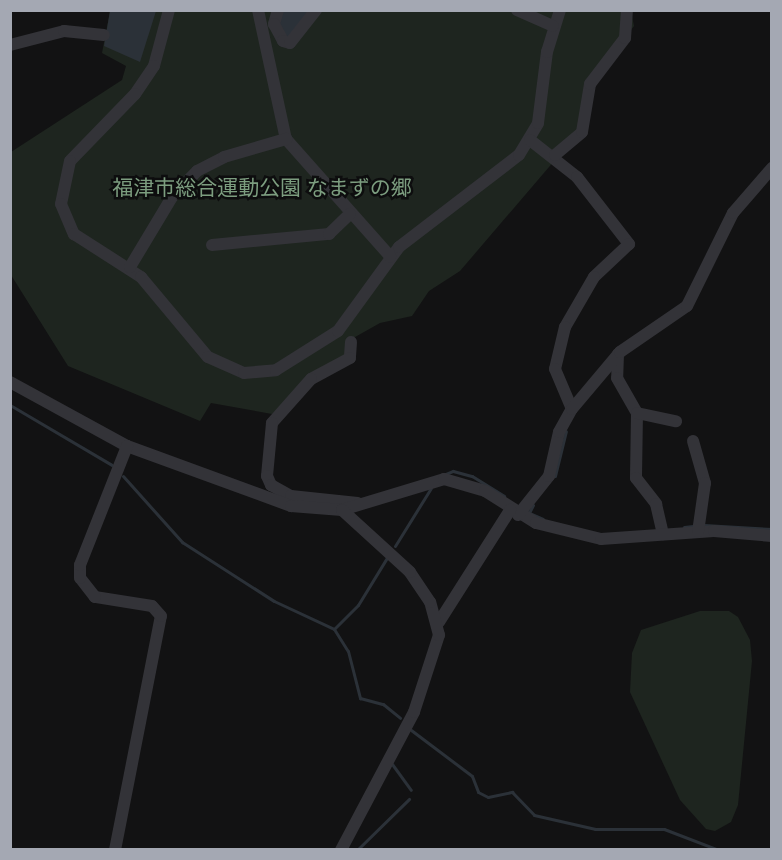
<!DOCTYPE html>
<meta charset="utf-8">
<style>
body{margin:0}
#map{position:relative;width:782px;height:860px;overflow:hidden;background:#121213;font-family:Lato,"Noto Sans JP",sans-serif}
div>[style]{position:absolute}
[style*='--x']{left:calc(var(--x)*1px);top:calc(var(--y)*1px);width:calc(var(--w)*1px);rotate:calc(var(--a)*1deg)}
.green>*{inset:0;background:#1e251f}
.water>*{inset:0;background:#2b3138}
.stream>*{height:3px;margin:-1.5px;padding:0 1.5px;transform-origin:1.5px;border-radius:1.5px;background:#2b3138}
.street>*{height:12px;margin:-6px;padding:0 6px;transform-origin:6px;border-radius:6px;background:#333338}
span{translate:-50% -50%;white-space:nowrap;text-align:center;line-height:1.15;-webkit-text-stroke:5px #0d0d0e;paint-order:stroke}
.park-label{font-size:21px;color:#7c9d7f}
.frame{position:absolute;inset:0;border:12px solid #a4a8b3;pointer-events:none}
</style>
<div id="map">
<div class="green">
<i style="clip-path:polygon(110px 11px,631px 11px,634px 26px,594px 80px,583px 138px,555px 160px,460px 271px,429px 291px,412px 316px,380px 323px,348px 341px,347px 354px,272px 414px,211px 403px,200px 421px,68px 366px,11px 275px,11px 152px,122px 80px,126px 66px,102px 53px)"></i>
<i style="clip-path:polygon(700px 611px,729px 611px,738px 617px,750px 640px,752px 661px,738px 805px,731px 822px,715px 831px,706px 829px,680px 800px,630px 692px,632px 653px,641px 630px)"></i>
</div>
<div class="water">
<i style="clip-path:polygon(110px 11px,156px 11px,140px 62px,104px 46px)"></i>
<i style="clip-path:polygon(282px 11px,309px 11px,287px 39px,279px 26px)"></i>
</div>
<div class="stream">
<i style="--x:10;--y:405;--w:118;--a:30.5"></i>
<i style="--x:123;--y:476;--w:89;--a:48.2"></i>
<i style="--x:182;--y:542;--w:109;--a:32.7"></i>
<i style="--x:274;--y:601;--w:66;--a:25"></i>
<i style="--x:334;--y:629;--w:26;--a:58"></i>
<i style="--x:348;--y:651;--w:49;--a:75.7"></i>
<i style="--x:360;--y:698;--w:24;--a:15"></i>
<i style="--x:383;--y:704;--w:22;--a:39"></i>
<i style="--x:441;--y:476;--w:13;--a:-23"></i>
<i style="--x:453;--y:471;--w:20;--a:15"></i>
<i style="--x:472;--y:476;--w:38;--a:32"></i>
<i style="--x:555;--y:476;--w:46;--a:-76.3"></i>
<i style="--x:533;--y:505;--w:9;--a:117"></i>
<i style="--x:529;--y:513;--w:15;--a:23"></i>
<i style="--x:704;--y:525;--w:68;--a:3.4"></i>
<i style="--x:684;--y:527;--w:9;--a:-6"></i>
<i style="--x:395;--y:546;--w:68;--a:-58.2"></i>
<i style="--x:334;--y:629;--w:34;--a:-45"></i>
<i style="--x:358;--y:605;--w:57;--a:-58.5"></i>
<i style="--x:411;--y:730;--w:76;--a:37"></i>
<i style="--x:472;--y:776;--w:17;--a:69"></i>
<i style="--x:478;--y:792;--w:11;--a:27"></i>
<i style="--x:488;--y:797;--w:25;--a:-12"></i>
<i style="--x:512;--y:792;--w:32;--a:46"></i>
<i style="--x:534;--y:815;--w:63;--a:12.9"></i>
<i style="--x:595;--y:829;--w:69;--a:0"></i>
<i style="--x:664;--y:829;--w:59;--a:20.9"></i>
<i style="--x:392;--y:764;--w:32;--a:54"></i>
<i style="--x:357;--y:850;--w:73;--a:-44.4"></i>
</div>
<div class="street">
<i style="--x:169;--y:10;--w:58;--a:105"></i>
<i style="--x:154;--y:66;--w:34;--a:124"></i>
<i style="--x:135;--y:94;--w:93;--a:134.1"></i>
<i style="--x:70;--y:161;--w:44;--a:101.8"></i>
<i style="--x:61;--y:204;--w:33;--a:67"></i>
<i style="--x:74;--y:234;--w:80;--a:32.7"></i>
<i style="--x:141;--y:277;--w:104;--a:50.1"></i>
<i style="--x:208;--y:357;--w:39;--a:24"></i>
<i style="--x:244;--y:373;--w:32;--a:-5"></i>
<i style="--x:276;--y:370;--w:73;--a:-32.2"></i>
<i style="--x:338;--y:331;--w:104;--a:-54"></i>
<i style="--x:399;--y:247;--w:151;--a:-37.5"></i>
<i style="--x:519;--y:155;--w:37;--a:-59"></i>
<i style="--x:538;--y:123;--w:72;--a:-82.8"></i>
<i style="--x:547;--y:52;--w:44;--a:-72.8"></i>
<i style="--x:258;--y:10;--w:132;--a:77.8"></i>
<i style="--x:286;--y:139;--w:157;--a:48.4"></i>
<i style="--x:278;--y:10;--w:15;--a:106"></i>
<i style="--x:274;--y:24;--w:19;--a:62"></i>
<i style="--x:283;--y:41;--w:7;--a:16"></i>
<i style="--x:290;--y:43;--w:42;--a:-51.8"></i>
<i style="--x:517;--y:10;--w:39;--a:24"></i>
<i style="--x:10;--y:45;--w:56;--a:-14.5"></i>
<i style="--x:64;--y:31;--w:40;--a:5.7"></i>
<i style="--x:530;--y:140;--w:60;--a:38.2"></i>
<i style="--x:577;--y:177;--w:85;--a:52.2"></i>
<i style="--x:629;--y:244;--w:48;--a:136.7"></i>
<i style="--x:594;--y:277;--w:58;--a:120.1"></i>
<i style="--x:565;--y:327;--w:43;--a:103.4"></i>
<i style="--x:555;--y:369;--w:43;--a:67"></i>
<i style="--x:555;--y:155;--w:35;--a:-40"></i>
<i style="--x:582;--y:132;--w:49;--a:-80.5"></i>
<i style="--x:590;--y:84;--w:58;--a:-52.7"></i>
<i style="--x:625;--y:38;--w:28;--a:-86"></i>
<i style="--x:212;--y:245;--w:118;--a:-5.4"></i>
<i style="--x:329;--y:234;--w:29;--a:-44"></i>
<i style="--x:130;--y:267;--w:82;--a:-59"></i>
<i style="--x:172;--y:197;--w:36;--a:-46"></i>
<i style="--x:197;--y:171;--w:30;--a:-27"></i>
<i style="--x:224;--y:157;--w:65;--a:-16.2"></i>
<i style="--x:351;--y:342;--w:16;--a:94"></i>
<i style="--x:350;--y:358;--w:44;--a:151.7"></i>
<i style="--x:311;--y:379;--w:59;--a:131.6"></i>
<i style="--x:272;--y:423;--w:53;--a:95.4"></i>
<i style="--x:267;--y:476;--w:10;--a:66"></i>
<i style="--x:271;--y:485;--w:23;--a:29"></i>
<i style="--x:291;--y:496;--w:67;--a:6"></i>
<i style="--x:618;--y:354;--w:24;--a:92"></i>
<i style="--x:617;--y:378;--w:40;--a:60.3"></i>
<i style="--x:637;--y:413;--w:65;--a:90.9"></i>
<i style="--x:636;--y:478;--w:33;--a:52"></i>
<i style="--x:656;--y:504;--w:31;--a:77"></i>
<i style="--x:10;--y:382;--w:133;--a:28.7"></i>
<i style="--x:127;--y:446;--w:175;--a:20.1"></i>
<i style="--x:291;--y:506;--w:51;--a:4.5"></i>
<i style="--x:342;--y:510;--w:107;--a:-16.9"></i>
<i style="--x:444;--y:479;--w:43;--a:16.3"></i>
<i style="--x:485;--y:491;--w:60;--a:32.1"></i>
<i style="--x:536;--y:523;--w:67;--a:13.8"></i>
<i style="--x:601;--y:539;--w:113;--a:-4"></i>
<i style="--x:714;--y:531;--w:58;--a:4.9"></i>
<i style="--x:637;--y:413;--w:40;--a:12"></i>
<i style="--x:693;--y:441;--w:44;--a:74.1"></i>
<i style="--x:705;--y:483;--w:49;--a:98.1"></i>
<i style="--x:518;--y:515;--w:50;--a:-51.5"></i>
<i style="--x:549;--y:476;--w:45;--a:-77.2"></i>
<i style="--x:559;--y:432;--w:26;--a:-61"></i>
<i style="--x:572;--y:409;--w:75;--a:-49.9"></i>
<i style="--x:620;--y:352;--w:81;--a:-34.5"></i>
<i style="--x:687;--y:306;--w:104;--a:-63.7"></i>
<i style="--x:733;--y:213;--w:60;--a:-49.1"></i>
<i style="--x:439;--y:622;--w:133;--a:-57.6"></i>
<i style="--x:115;--y:850;--w:238;--a:-78.9"></i>
<i style="--x:161;--y:616;--w:13;--a:-132"></i>
<i style="--x:152;--y:606;--w:58;--a:-171"></i>
<i style="--x:95;--y:597;--w:24;--a:-128"></i>
<i style="--x:80;--y:578;--w:13;--a:-90"></i>
<i style="--x:80;--y:565;--w:128;--a:-68.4"></i>
<i style="--x:341;--y:850;--w:156;--a:-62.1"></i>
<i style="--x:414;--y:712;--w:81;--a:-72"></i>
<i style="--x:439;--y:635;--w:34;--a:-105"></i>
<i style="--x:430;--y:602;--w:36;--a:-124"></i>
<i style="--x:410;--y:572;--w:92;--a:-137.6"></i>
</div>
<div class="park-label">
<span style="left:262px;top:187px">福津市総合運動公園 なまずの郷</span>
</div>
<div class="frame"></div>
</div>
